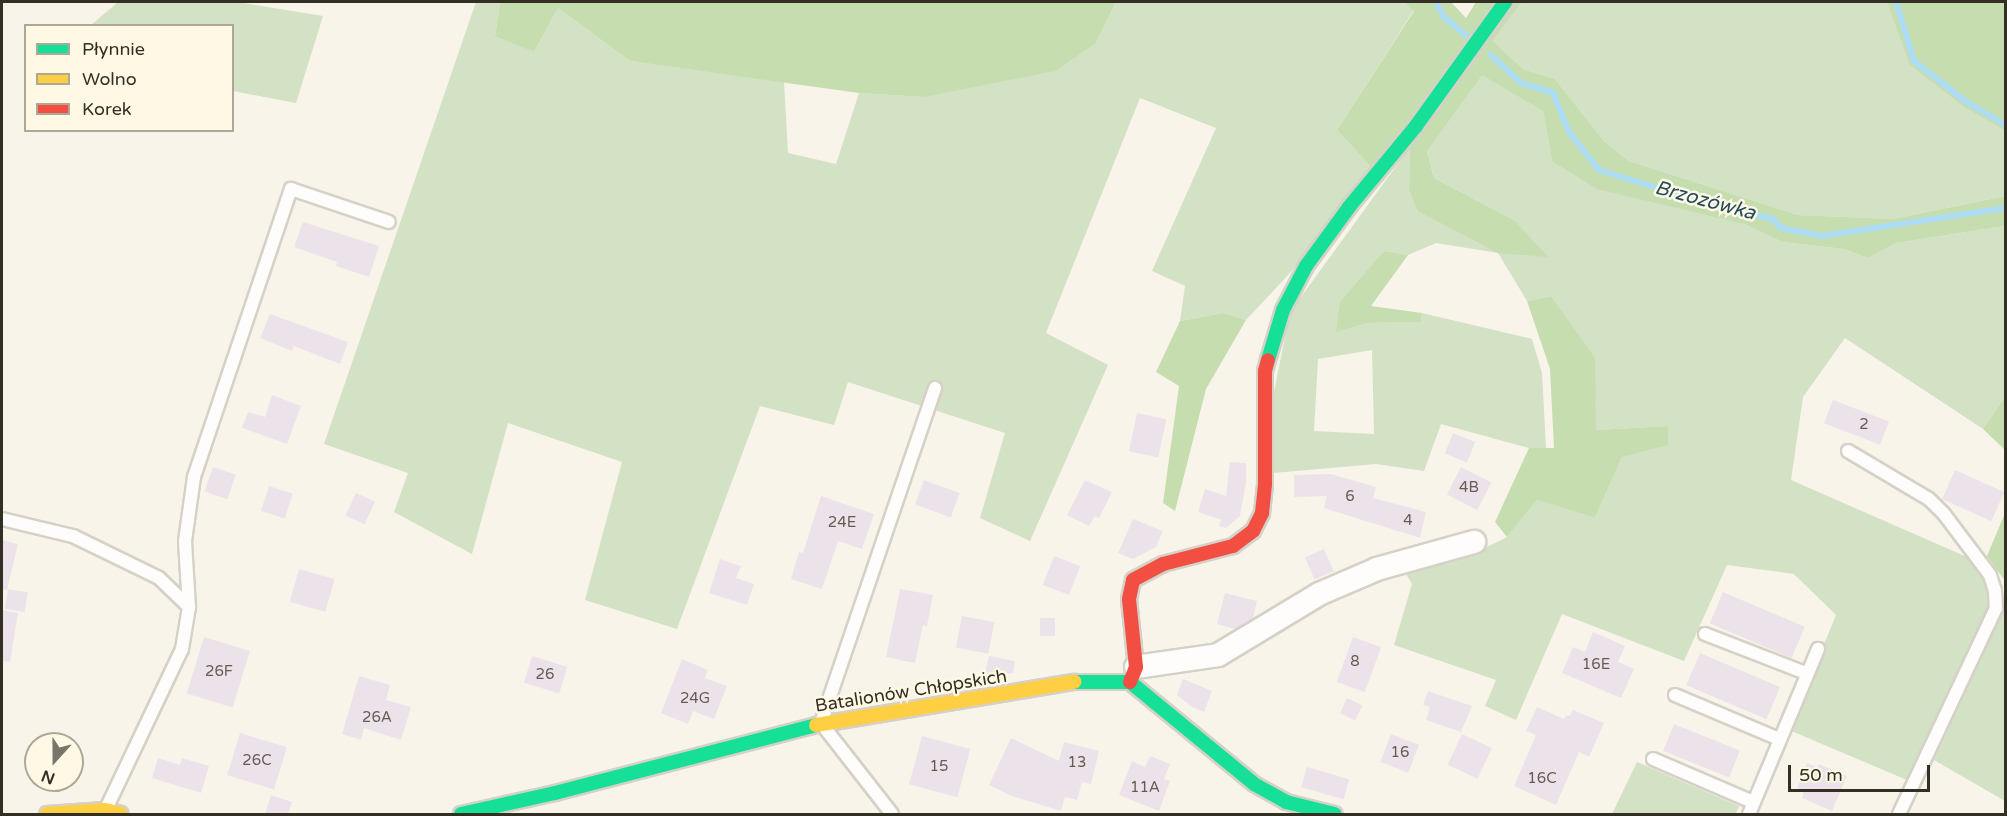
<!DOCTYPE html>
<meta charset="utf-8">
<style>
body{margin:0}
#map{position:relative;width:2007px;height:816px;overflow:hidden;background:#f8f4ea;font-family:"Varela Round",sans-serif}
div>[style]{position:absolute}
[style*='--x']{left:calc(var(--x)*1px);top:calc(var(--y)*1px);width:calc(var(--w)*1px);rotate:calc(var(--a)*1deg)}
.green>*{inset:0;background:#d3e1c4}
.forest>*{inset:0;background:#c6ddb0}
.stream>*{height:6px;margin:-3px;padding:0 3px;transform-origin:3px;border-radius:3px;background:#adddf4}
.building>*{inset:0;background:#ece3ea;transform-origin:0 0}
.roads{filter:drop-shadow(2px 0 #d5d1c7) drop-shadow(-2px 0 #d5d1c7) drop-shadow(0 2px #d5d1c7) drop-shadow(0 -2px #d5d1c7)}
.lane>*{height:12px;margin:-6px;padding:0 6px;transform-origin:6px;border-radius:6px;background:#fefdfc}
.street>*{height:22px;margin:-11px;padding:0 11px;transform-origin:11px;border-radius:11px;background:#fefdfc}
.fast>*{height:14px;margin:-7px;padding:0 7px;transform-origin:7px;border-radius:7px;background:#16e098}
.slow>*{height:14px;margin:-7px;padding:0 7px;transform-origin:7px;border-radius:7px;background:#ffcf43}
.jam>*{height:14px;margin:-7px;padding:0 7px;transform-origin:7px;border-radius:7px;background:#f24e42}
span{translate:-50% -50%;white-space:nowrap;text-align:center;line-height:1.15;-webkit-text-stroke:5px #fef8e4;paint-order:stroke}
.number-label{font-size:15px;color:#615d55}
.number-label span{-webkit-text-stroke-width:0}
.street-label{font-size:18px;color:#333023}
.water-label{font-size:20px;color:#254c60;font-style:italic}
.frame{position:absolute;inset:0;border:3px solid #333023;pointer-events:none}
.legend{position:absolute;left:24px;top:24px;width:210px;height:108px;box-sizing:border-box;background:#fef8e4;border:2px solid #ada897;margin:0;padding:8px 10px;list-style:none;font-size:18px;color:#333023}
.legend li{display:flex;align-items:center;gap:12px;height:30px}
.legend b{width:30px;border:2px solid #ada897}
.north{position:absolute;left:24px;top:732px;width:60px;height:60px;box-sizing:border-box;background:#fef8e4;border:2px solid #ada897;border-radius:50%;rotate:201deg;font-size:16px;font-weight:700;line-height:24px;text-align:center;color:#333023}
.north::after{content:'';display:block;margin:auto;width:21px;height:27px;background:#787569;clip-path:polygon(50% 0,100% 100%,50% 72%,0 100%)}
.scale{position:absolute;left:1788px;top:765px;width:142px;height:27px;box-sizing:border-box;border:3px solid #333023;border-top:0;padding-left:8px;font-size:18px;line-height:21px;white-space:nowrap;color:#333023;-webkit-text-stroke:4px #fef8e4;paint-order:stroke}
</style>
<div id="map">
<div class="green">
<i style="clip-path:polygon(118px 2px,237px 2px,323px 16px,296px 103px,233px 91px,232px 26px,91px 25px)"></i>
<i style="clip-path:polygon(476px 2px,500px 2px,495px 35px,534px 52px,558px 8px,630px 61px,784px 82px,788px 153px,836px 164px,859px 93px,923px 97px,1096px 43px,1116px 2px,1404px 2px,1414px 10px,1337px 130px,1371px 167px,1290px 273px,1246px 320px,1223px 313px,1180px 321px,1185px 286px,1152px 271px,1216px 128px,1140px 98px,1046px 333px,1108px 365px,1030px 541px,980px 518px,1005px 433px,848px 382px,834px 425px,760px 406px,677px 629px,585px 600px,622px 462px,508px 423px,472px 554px,394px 512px,408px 473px,324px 444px)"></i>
<i style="clip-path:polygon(1522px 2px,1887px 2px,1899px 29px,1967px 109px,2005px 131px,2005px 196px,1893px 219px,1798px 215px,1629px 161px,1604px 141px,1555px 79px,1523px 69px,1493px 41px)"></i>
<i style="clip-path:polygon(evenodd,1482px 74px,1543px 111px,1552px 161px,1744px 224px,1782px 242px,1844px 249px,1868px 258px,1896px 243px,2005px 226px,2005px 397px,1983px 429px,1845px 338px,1803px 397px,1791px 480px,1976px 561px,1987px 584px,1988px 609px,1907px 780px,1789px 730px,1836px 615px,1794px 574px,1727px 565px,1684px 661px,1562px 614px,1516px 720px,1485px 706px,1496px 680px,1394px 645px,1412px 584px,1405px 572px,1473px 554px,1507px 537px,1537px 500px,1595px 518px,1622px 457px,1668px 426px,1596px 430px,1594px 358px,1551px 296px,1527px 301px,1498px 253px,1436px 243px,1408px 255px,1384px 251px,1336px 332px,1368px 323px,1421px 322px,1422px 313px,1532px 339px,1542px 373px,1546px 448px,1529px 448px,1441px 424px,1424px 471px,1376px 464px,1273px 473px,1270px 412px,1290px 312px,1410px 147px,1409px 190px,1514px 220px,1434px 178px,1427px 150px,1482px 74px,1372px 350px,1374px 434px,1314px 431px,1318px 359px,1372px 350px)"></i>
<i style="clip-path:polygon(2005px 607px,2005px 801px,1934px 760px)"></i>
<i style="clip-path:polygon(1637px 762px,1739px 806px,1736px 814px,1612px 814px)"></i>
</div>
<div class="forest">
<i style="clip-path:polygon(500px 2px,1116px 2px,1096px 43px,1055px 71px,923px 97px,859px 93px,630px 61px,558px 8px,534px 52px,495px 36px)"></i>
<i style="clip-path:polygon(1404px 2px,1451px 2px,1466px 18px,1476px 2px,1522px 2px,1493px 41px,1523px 69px,1555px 79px,1604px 141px,1629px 161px,1798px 215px,1893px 219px,2005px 196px,2005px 226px,1896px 243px,1868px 258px,1844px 249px,1782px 242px,1744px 224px,1597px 189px,1552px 161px,1543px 111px,1482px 75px,1427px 151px,1434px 178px,1514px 220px,1548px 257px,1498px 253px,1418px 211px,1409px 190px,1410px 147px,1371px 167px,1337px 130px,1414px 11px)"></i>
<i style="clip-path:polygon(1887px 2px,2005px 2px,2005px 131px,1967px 109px,1910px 65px)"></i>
<i style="clip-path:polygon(1384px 251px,1408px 255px,1371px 306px,1422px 313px,1421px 322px,1368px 323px,1336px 332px,1340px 302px)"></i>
<i style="clip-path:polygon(1551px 296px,1595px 358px,1596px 430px,1668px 426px,1668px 445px,1622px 457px,1595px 518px,1537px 500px,1507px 537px,1495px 522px,1529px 448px,1554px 448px,1550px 369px,1527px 301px)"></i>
<i style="clip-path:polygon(1223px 313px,1246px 320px,1206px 389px,1175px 511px,1163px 503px,1179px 386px,1156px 372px,1180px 321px)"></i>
<i style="clip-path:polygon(2005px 397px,2005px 450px,1983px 429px)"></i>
<i style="clip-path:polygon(2005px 513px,2005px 581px,1987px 556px)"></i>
</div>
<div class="stream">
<i style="--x:1436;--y:2;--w:16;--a:63"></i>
<i style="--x:1443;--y:16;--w:31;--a:40"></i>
<i style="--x:1896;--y:2;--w:62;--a:73"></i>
<i style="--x:1914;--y:61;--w:68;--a:37.9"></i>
<i style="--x:1968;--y:103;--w:44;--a:30.1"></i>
<i style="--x:1491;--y:55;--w:41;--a:43"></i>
<i style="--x:1521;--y:83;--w:34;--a:17"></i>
<i style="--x:1553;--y:93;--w:42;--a:67.7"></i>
<i style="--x:1569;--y:132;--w:48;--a:51.7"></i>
<i style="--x:1599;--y:170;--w:115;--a:17.2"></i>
<i style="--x:1709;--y:204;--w:66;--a:13.2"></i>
<i style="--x:1773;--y:219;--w:12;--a:48"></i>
<i style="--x:1781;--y:228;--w:42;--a:11"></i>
<i style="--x:1822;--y:236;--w:186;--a:-8.7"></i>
</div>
<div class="building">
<i style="clip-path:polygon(303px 222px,379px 246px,369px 277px,336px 266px,337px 262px,294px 247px)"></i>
<i style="clip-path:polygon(270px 314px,348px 342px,340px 364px,294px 346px,292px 351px,260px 338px)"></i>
<i style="clip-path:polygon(272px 395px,301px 406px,287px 444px,242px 428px,248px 412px,265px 417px)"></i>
<i style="left:1833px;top:400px;width:60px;height:25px;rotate:21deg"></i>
<i style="left:1137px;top:413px;width:30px;height:39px;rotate:12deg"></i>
<i style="left:1453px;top:433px;width:24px;height:22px;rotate:22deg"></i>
<i style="clip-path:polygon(1230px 462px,1246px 463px,1246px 483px,1240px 516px,1226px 528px,1219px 526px,1221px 520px,1198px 512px,1205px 489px,1226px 496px)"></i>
<i style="left:213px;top:467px;width:24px;height:26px;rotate:19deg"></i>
<i style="left:1461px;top:467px;width:34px;height:31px;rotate:27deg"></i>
<i style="left:1955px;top:470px;width:54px;height:32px;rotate:24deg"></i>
<i style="clip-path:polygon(1331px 474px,1376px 487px,1373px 498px,1426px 512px,1420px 538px,1324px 508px,1327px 496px,1294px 497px,1294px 475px)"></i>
<i style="left:924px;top:480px;width:38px;height:26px;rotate:20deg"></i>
<i style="clip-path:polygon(1085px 480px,1112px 492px,1099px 518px,1095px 516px,1089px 526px,1067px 515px)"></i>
<i style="left:269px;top:486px;width:25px;height:26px;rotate:18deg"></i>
<i style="left:356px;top:493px;width:21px;height:25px;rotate:25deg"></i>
<i style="clip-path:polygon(821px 496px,874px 514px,862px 549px,838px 541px,822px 589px,791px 579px,799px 552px,803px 553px)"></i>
<i style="clip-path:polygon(1133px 519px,1163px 531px,1156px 547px,1133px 559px,1118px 553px)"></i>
<i style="clip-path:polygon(2px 540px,18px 544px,7px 590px,2px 589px)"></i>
<i style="left:1324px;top:549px;width:24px;height:21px;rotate:66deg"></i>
<i style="left:1054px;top:556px;width:28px;height:31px;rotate:21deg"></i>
<i style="clip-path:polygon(720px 559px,741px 566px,736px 578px,754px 584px,747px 605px,709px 593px)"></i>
<i style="left:299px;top:569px;width:37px;height:34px;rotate:16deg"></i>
<i style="left:8px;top:589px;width:20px;height:20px;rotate:9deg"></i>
<i style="clip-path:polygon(900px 589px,933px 595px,927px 626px,923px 625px,915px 663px,886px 657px)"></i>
<i style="left:1723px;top:592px;width:89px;height:34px;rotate:23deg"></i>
<i style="clip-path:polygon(1225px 593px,1257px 601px,1253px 618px,1235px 629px,1217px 624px)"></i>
<i style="clip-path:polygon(2px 610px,18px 613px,10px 662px,2px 661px)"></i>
<i style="left:962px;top:616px;width:33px;height:32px;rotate:11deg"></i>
<i style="left:1040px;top:618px;width:15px;height:18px"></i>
<i style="clip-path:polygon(1593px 632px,1625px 646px,1618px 662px,1634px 669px,1621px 698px,1562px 673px,1573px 647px,1585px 652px)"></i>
<i style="left:204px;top:637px;width:48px;height:59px;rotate:17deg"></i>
<i style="left:1353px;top:637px;width:30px;height:48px;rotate:20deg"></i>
<i style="left:1700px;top:653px;width:87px;height:35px;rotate:23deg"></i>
<i style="left:532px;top:656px;width:37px;height:28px;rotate:17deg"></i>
<i style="clip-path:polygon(989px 656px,1015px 661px,1013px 673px,984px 677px)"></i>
<i style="clip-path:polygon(682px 659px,708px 670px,705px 678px,727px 686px,714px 719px,693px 711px,688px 724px,661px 713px)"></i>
<i style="clip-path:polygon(359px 676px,390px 685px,386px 700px,411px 707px,401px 740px,364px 728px,361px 740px,342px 734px)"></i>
<i style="clip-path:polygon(1183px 679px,1212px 691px,1204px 712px,1192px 707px,1177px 695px)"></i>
<i style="clip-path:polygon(1428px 691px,1472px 706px,1461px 732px,1426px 720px,1430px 707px,1423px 705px)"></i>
<i style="left:1347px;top:698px;width:17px;height:17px;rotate:25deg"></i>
<i style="clip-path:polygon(1537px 707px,1564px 719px,1566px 715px,1570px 716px,1573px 710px,1604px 723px,1589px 757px,1579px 752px,1556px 805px,1514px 786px,1536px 735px,1526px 731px)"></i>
<i style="left:1674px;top:724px;width:71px;height:29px;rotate:22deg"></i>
<i style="left:240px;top:733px;width:49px;height:44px;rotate:17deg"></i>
<i style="left:1391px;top:734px;width:30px;height:30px;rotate:21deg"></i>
<i style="left:1462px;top:734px;width:33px;height:34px;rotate:25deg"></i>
<i style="left:922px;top:736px;width:50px;height:50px;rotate:15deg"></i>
<i style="clip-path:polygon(1011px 738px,1059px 761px,1064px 742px,1099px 751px,1091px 784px,1082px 782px,1077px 800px,1065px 797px,1061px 811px,1012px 796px,989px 785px)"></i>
<i style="clip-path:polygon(1150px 756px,1170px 764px,1164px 779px,1170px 781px,1159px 811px,1119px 795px,1132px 761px,1145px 767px)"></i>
<i style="clip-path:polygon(158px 758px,180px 765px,182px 758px,209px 766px,201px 793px,152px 778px)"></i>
<i style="clip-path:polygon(1807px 763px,1817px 767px,1819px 764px,1847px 776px,1832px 811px,1802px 798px,1804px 791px,1797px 788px)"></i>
<i style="left:1307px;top:767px;width:44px;height:21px;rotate:16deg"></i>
<i style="clip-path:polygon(271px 795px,292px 802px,288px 814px,265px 814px)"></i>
</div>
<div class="roads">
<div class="lane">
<i style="--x:1848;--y:451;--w:94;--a:30.7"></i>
<i style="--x:1929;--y:499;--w:21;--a:45"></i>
<i style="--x:1944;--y:514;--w:76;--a:53"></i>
<i style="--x:1990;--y:575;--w:17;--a:73"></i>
<i style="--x:1995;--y:591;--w:17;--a:87"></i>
<i style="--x:1996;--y:608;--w:228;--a:115.2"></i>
<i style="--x:2;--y:519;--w:73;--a:13.5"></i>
<i style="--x:73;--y:536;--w:96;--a:26"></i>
<i style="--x:159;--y:578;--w:42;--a:44"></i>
<i style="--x:189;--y:607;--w:43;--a:99.5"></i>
<i style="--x:182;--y:649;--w:177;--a:115.4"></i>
<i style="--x:189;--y:607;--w:66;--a:-93.5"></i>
<i style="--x:185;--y:541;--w:65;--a:-82"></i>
<i style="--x:194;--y:477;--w:304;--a:-71.4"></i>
<i style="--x:291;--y:189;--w:103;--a:18.6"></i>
<i style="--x:1705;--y:634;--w:110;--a:21.2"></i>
<i style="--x:1675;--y:695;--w:113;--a:22.9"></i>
<i style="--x:1653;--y:759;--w:109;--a:23.3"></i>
<i style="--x:892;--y:814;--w:115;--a:-128"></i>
<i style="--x:821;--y:723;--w:354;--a:-71.2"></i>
<i style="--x:1749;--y:814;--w:179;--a:-67.3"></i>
</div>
<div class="street">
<i style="--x:1136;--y:667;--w:83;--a:-8.3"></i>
<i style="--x:1218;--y:655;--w:118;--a:-31.1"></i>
<i style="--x:1319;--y:594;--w:63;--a:-23.3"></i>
<i style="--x:1377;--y:569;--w:101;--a:-15.6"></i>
</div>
<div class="fast">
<i style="--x:1268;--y:360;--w:52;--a:-73.3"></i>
<i style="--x:1283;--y:310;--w:50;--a:-62.4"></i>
<i style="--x:1306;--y:266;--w:73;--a:-53.9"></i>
<i style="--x:1349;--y:207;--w:105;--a:-50.4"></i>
<i style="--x:1416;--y:126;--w:153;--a:-54.3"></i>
<i style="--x:1074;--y:682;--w:56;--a:0"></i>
<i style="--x:1130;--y:682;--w:161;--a:39.4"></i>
<i style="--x:1254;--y:784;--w:37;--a:29"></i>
<i style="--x:1286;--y:802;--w:50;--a:13.8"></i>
<i style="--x:461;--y:814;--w:96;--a:-12.6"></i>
<i style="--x:555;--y:793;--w:270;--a:-14.6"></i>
</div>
<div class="slow">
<i style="--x:816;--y:725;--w:262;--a:-9.5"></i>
<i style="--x:47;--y:814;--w:58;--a:-3.9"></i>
<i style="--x:105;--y:810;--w:16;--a:14"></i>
</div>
<div class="jam">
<i style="--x:1130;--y:682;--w:16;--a:-68"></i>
<i style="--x:1136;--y:667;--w:68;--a:-95.9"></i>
<i style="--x:1129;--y:599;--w:19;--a:-78"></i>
<i style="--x:1133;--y:580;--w:34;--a:-28"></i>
<i style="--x:1163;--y:564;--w:72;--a:-14.4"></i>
<i style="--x:1233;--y:546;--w:25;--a:-37"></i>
<i style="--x:1253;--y:531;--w:20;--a:-63"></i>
<i style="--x:1262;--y:513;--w:29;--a:-84"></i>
<i style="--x:1265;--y:484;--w:113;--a:-90"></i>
<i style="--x:1265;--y:371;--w:11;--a:-75"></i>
</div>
</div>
<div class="number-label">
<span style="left:1864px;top:425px">2</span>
<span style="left:1469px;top:488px">4B</span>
<span style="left:1350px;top:497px">6</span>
<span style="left:1408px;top:521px">4</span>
<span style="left:842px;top:523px">24E</span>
<span style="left:1355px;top:662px">8</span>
<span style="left:1596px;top:665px">16E</span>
<span style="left:219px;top:672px">26F</span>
<span style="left:545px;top:675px">26</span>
<span style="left:695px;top:699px">24G</span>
<span style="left:377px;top:718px">26A</span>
<span style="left:1400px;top:753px">16</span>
<span style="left:257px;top:761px">26C</span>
<span style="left:1077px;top:763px">13</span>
<span style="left:939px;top:767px">15</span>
<span style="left:1542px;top:779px">16C</span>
<span style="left:1145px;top:788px">11A</span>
</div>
<div class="street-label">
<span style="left:911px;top:691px;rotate:-9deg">Batalionów Chłopskich</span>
</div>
<div class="water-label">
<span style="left:1705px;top:201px;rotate:15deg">Brzozówka</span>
</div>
<div class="frame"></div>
<ul class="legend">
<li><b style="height:8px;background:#16e098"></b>Płynnie</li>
<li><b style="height:8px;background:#ffcf43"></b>Wolno</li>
<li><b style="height:8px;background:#f24e42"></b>Korek</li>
</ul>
<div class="north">N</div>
<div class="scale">50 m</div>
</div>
